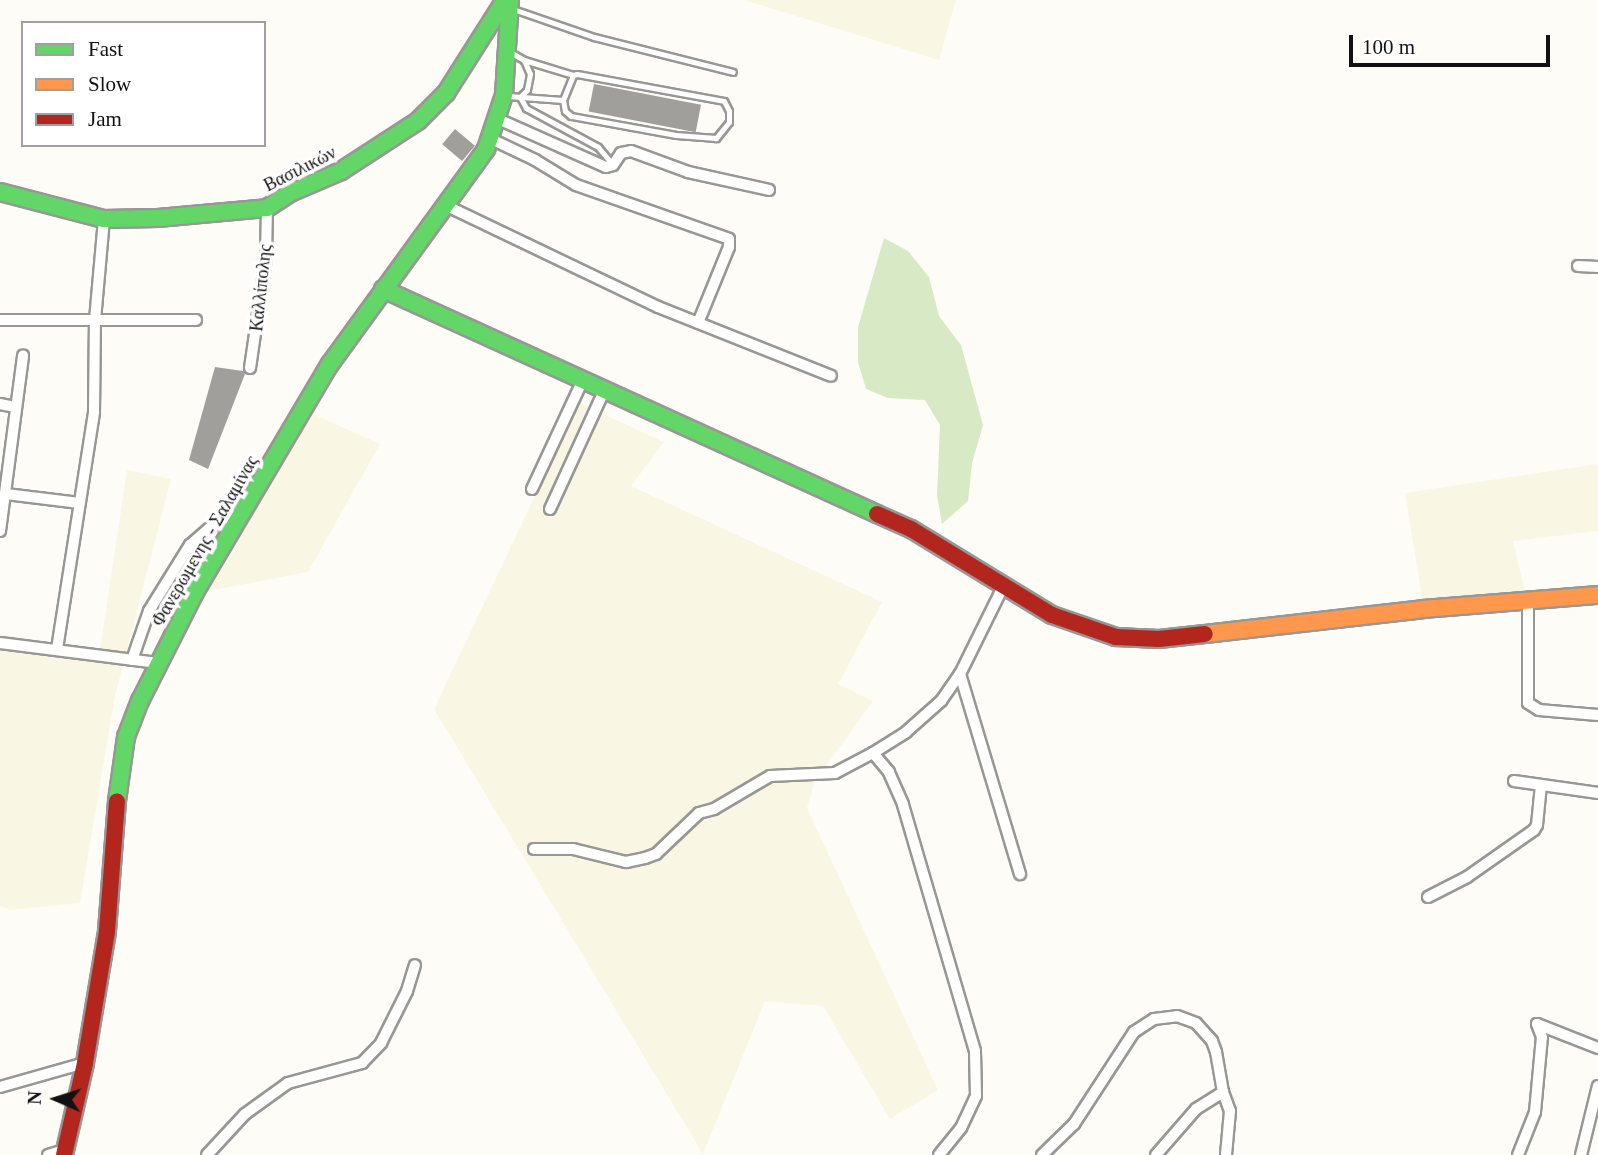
<!DOCTYPE html>
<meta charset="utf-8">
<style>
body{margin:0}
#map{position:relative;width:1598px;height:1155px;overflow:hidden;background:#fdfcf7;font-family:"Times New Roman",serif}
div>[style]{position:absolute}
[style*='--x']{left:calc(var(--x)*1px);top:calc(var(--y)*1px);width:calc(var(--w)*1px);rotate:calc(var(--a)*1deg)}
.farmland>*{inset:0;background:#f9f7e4}
.forest>*{inset:0;background:#d8eac5}
.building>*{inset:0;background:#a19f9c;transform-origin:0 0}
.roads{filter:drop-shadow(2px 0 #979795) drop-shadow(-2px 0 #979795) drop-shadow(0 2px #979795) drop-shadow(0 -2px #979795)}
.lane>*{height:5px;margin:-2.5px;padding:0 2.5px;transform-origin:2.5px;border-radius:2.5px;background:#fffffe}
.street>*{height:10px;margin:-5px;padding:0 5px;transform-origin:5px;border-radius:5px;background:#fffffe}
.fast>*{height:16px;margin:-8px;padding:0 8px;transform-origin:8px;border-radius:8px;background:#63d668}
.slow>*{height:16px;margin:-8px;padding:0 8px;transform-origin:8px;border-radius:8px;background:#ff974d}
.jam>*{height:16px;margin:-8px;padding:0 8px;transform-origin:8px;border-radius:8px;background:#b3261e}
span{translate:-50% -50%;white-space:nowrap;text-align:center;line-height:1.15;-webkit-text-stroke:7px #fff;paint-order:stroke}
.street-label{font-size:18px;color:#111}
.legend{position:absolute;left:21px;top:21px;width:245px;height:126px;box-sizing:border-box;background:#fff;border:2px solid #a0a0a0;margin:0;padding:9px 12px;list-style:none;font-size:21px;color:#111}
.legend li{display:flex;align-items:center;gap:14px;height:35px}
.legend b{width:35px;border:2px solid #a0a0a0}
.north{position:absolute;left:21px;top:1064px;width:70px;height:70px;-webkit-text-stroke:5px #fff;paint-order:stroke;rotate:273deg;font-size:19px;font-weight:700;line-height:28px;text-align:center;color:#111}
.north::after{content:'';display:block;margin:auto;width:24px;height:32px;background:#111;clip-path:polygon(50% 0,100% 100%,50% 72%,0 100%)}
.scale{position:absolute;left:1349px;top:35px;width:201px;height:32px;box-sizing:border-box;border:4px solid #111;border-top:0;padding-left:9px;font-size:21px;line-height:24px;white-space:nowrap;color:#111;-webkit-text-stroke:5px #fff;paint-order:stroke}
</style>
<div id="map">
<div class="farmland">
<i style="clip-path:polygon(744px 0,956px 0,939px 60px)"></i>
<i style="clip-path:polygon(579px 403px,664px 442px,631px 486px,882px 602px,838px 684px,873px 701px,815px 781px,807px 808px,938px 1090px,890px 1119px,823px 1006px,765px 1001px,703px 1154px,434px 709px)"></i>
<i style="clip-path:polygon(308px 412px,380px 444px,308px 572px,198px 593px)"></i>
<i style="clip-path:polygon(1598px 464px,1598px 531px,1513px 541px,1526px 596px,1423px 604px,1405px 493px)"></i>
<i style="clip-path:polygon(127px 470px,171px 479px,115px 696px,80px 903px,10px 910px,0 906px,0 634px,100px 650px)"></i>
</div>
<div class="forest">
<i style="clip-path:polygon(884px 238px,908px 251px,929px 277px,939px 316px,961px 345px,983px 425px,972px 463px,968px 501px,942px 524px,937px 495px,940px 425px,925px 400px,888px 398px,866px 389px,858px 362px,858px 327px)"></i>
</div>
<div class="building">
<i style="left:594px;top:84px;width:109px;height:28px;rotate:11deg"></i>
<i style="left:455px;top:129px;width:26px;height:20px;rotate:40deg"></i>
<i style="clip-path:polygon(215px 367px,243px 371px,245px 374px,208px 469px,189px 460px)"></i>
</div>
<div class="roads">
<div class="lane">
<i style="--x:513;--y:9;--w:86;--a:19.1"></i>
<i style="--x:594;--y:37;--w:143;--a:14.1"></i>
<i style="--x:510;--y:52;--w:16;--a:30"></i>
<i style="--x:524;--y:60;--w:15;--a:67"></i>
<i style="--x:530;--y:74;--w:16;--a:101"></i>
<i style="--x:527;--y:90;--w:10;--a:135"></i>
<i style="--x:520;--y:97;--w:13;--a:61"></i>
<i style="--x:526;--y:108;--w:82;--a:28.4"></i>
<i style="--x:598;--y:147;--w:23;--a:50"></i>
<i style="--x:524;--y:60;--w:51;--a:17"></i>
<i style="--x:508;--y:96;--w:55;--a:4.2"></i>
<i style="--x:563;--y:100;--w:27;--a:-68"></i>
<i style="--x:573;--y:75;--w:4;--a:-14"></i>
<i style="--x:577;--y:74;--w:149;--a:10.4"></i>
<i style="--x:724;--y:101;--w:11;--a:63"></i>
<i style="--x:729;--y:111;--w:11;--a:90"></i>
<i style="--x:729;--y:122;--w:21;--a:129"></i>
<i style="--x:716;--y:138;--w:40;--a:-175.7"></i>
<i style="--x:676;--y:135;--w:107;--a:-169.7"></i>
<i style="--x:571;--y:116;--w:8;--a:-140"></i>
<i style="--x:565;--y:111;--w:11;--a:-100"></i>
</div>
<div class="street">
<i style="--x:498;--y:119;--w:118;--a:24"></i>
<i style="--x:606;--y:167;--w:7;--a:-16"></i>
<i style="--x:613;--y:165;--w:14;--a:-56"></i>
<i style="--x:621;--y:153;--w:10;--a:-11"></i>
<i style="--x:631;--y:151;--w:61;--a:20.2"></i>
<i style="--x:688;--y:172;--w:83;--a:12.5"></i>
<i style="--x:491;--y:139;--w:49;--a:25.5"></i>
<i style="--x:535;--y:160;--w:48;--a:31.4"></i>
<i style="--x:576;--y:185;--w:162;--a:19.4"></i>
<i style="--x:729;--y:239;--w:8;--a:90"></i>
<i style="--x:729;--y:247;--w:82;--a:112.2"></i>
<i style="--x:447;--y:206;--w:234;--a:25.6"></i>
<i style="--x:658;--y:307;--w:186;--a:21.7"></i>
<i style="--x:1578;--y:266;--w:20;--a:3"></i>
<i style="--x:0;--y:320;--w:196;--a:0"></i>
<i style="--x:250;--y:368;--w:111;--a:-81.7"></i>
<i style="--x:266;--y:258;--w:50;--a:-88.9"></i>
<i style="--x:0;--y:404;--w:16;--a:11"></i>
<i style="--x:532;--y:489;--w:118;--a:-65"></i>
<i style="--x:6;--y:494;--w:74;--a:7"></i>
<i style="--x:550;--y:509;--w:130;--a:-65.4"></i>
<i style="--x:0;--y:531;--w:177;--a:-82.5"></i>
<i style="--x:1528;--y:600;--w:103;--a:90"></i>
<i style="--x:1528;--y:703;--w:13;--a:32"></i>
<i style="--x:1539;--y:710;--w:59;--a:4.8"></i>
<i style="--x:0;--y:643;--w:159;--a:7.2"></i>
<i style="--x:57;--y:649;--w:240;--a:-81.1"></i>
<i style="--x:94;--y:412;--w:92;--a:-89.4"></i>
<i style="--x:95;--y:320;--w:101;--a:-84.9"></i>
<i style="--x:132;--y:660;--w:52;--a:-70.9"></i>
<i style="--x:149;--y:611;--w:78;--a:-58.2"></i>
<i style="--x:190;--y:545;--w:38;--a:-41"></i>
<i style="--x:219;--y:520;--w:25;--a:-16"></i>
<i style="--x:960;--y:674;--w:209;--a:73.3"></i>
<i style="--x:1514;--y:781;--w:85;--a:8.1"></i>
<i style="--x:534;--y:849;--w:39;--a:0"></i>
<i style="--x:573;--y:849;--w:55;--a:13.8"></i>
<i style="--x:626;--y:862;--w:19;--a:-12"></i>
<i style="--x:645;--y:858;--w:12;--a:-20"></i>
<i style="--x:656;--y:854;--w:59;--a:-43.6"></i>
<i style="--x:699;--y:813;--w:16;--a:-15"></i>
<i style="--x:714;--y:809;--w:65;--a:-30.5"></i>
<i style="--x:770;--y:776;--w:65;--a:-2.6"></i>
<i style="--x:835;--y:773;--w:43;--a:-27.8"></i>
<i style="--x:1428;--y:897;--w:44;--a:-27.1"></i>
<i style="--x:1467;--y:877;--w:82;--a:-35"></i>
<i style="--x:1534;--y:830;--w:6;--a:-59"></i>
<i style="--x:1537;--y:825;--w:40;--a:-84.3"></i>
<i style="--x:1537;--y:1024;--w:66;--a:21.5"></i>
<i style="--x:0;--y:1087;--w:88;--a:-15.8"></i>
<i style="--x:48;--y:1155;--w:17;--a:-17"></i>
<i style="--x:207;--y:1155;--w:56;--a:-47.2"></i>
<i style="--x:245;--y:1114;--w:53;--a:-35.8"></i>
<i style="--x:288;--y:1083;--w:77;--a:-15.1"></i>
<i style="--x:362;--y:1063;--w:28;--a:-46"></i>
<i style="--x:381;--y:1043;--w:58;--a:-63.4"></i>
<i style="--x:407;--y:991;--w:27;--a:-73"></i>
<i style="--x:939;--y:1155;--w:35;--a:-51"></i>
<i style="--x:961;--y:1128;--w:35;--a:-65"></i>
<i style="--x:976;--y:1096;--w:45;--a:-91.3"></i>
<i style="--x:975;--y:1051;--w:257;--a:-106.3"></i>
<i style="--x:903;--y:804;--w:35;--a:-114"></i>
<i style="--x:889;--y:772;--w:25;--a:-130"></i>
<i style="--x:873;--y:753;--w:39;--a:-32"></i>
<i style="--x:906;--y:732;--w:47;--a:-41.5"></i>
<i style="--x:941;--y:701;--w:33;--a:-55"></i>
<i style="--x:960;--y:674;--w:97;--a:-63.7"></i>
<i style="--x:1042;--y:1155;--w:45;--a:-44.1"></i>
<i style="--x:1074;--y:1124;--w:110;--a:-56.9"></i>
<i style="--x:1134;--y:1032;--w:24;--a:-33"></i>
<i style="--x:1154;--y:1019;--w:23;--a:-7"></i>
<i style="--x:1177;--y:1016;--w:20;--a:20"></i>
<i style="--x:1196;--y:1023;--w:24;--a:48"></i>
<i style="--x:1212;--y:1041;--w:12;--a:70"></i>
<i style="--x:1216;--y:1052;--w:41;--a:80.1"></i>
<i style="--x:1223;--y:1092;--w:20;--a:70"></i>
<i style="--x:1230;--y:1111;--w:44;--a:95.2"></i>
<i style="--x:1156;--y:1155;--w:61;--a:-49"></i>
<i style="--x:1196;--y:1109;--w:32;--a:-32"></i>
<i style="--x:1518;--y:1155;--w:46;--a:-68.4"></i>
<i style="--x:1535;--y:1112;--w:75;--a:-84.7"></i>
<i style="--x:1542;--y:1037;--w:14;--a:-111"></i>
<i style="--x:1581;--y:1155;--w:71;--a:-76.2"></i>
</div>
<div class="fast">
<i style="--x:0;--y:192;--w:107;--a:14.6"></i>
<i style="--x:104;--y:219;--w:54;--a:-1.1"></i>
<i style="--x:158;--y:218;--w:109;--a:-5.2"></i>
<i style="--x:267;--y:208;--w:27;--a:-33"></i>
<i style="--x:290;--y:193;--w:56;--a:-23.3"></i>
<i style="--x:341;--y:171;--w:92;--a:-33"></i>
<i style="--x:418;--y:121;--w:40;--a:-45"></i>
<i style="--x:446;--y:93;--w:110;--a:-57.6"></i>
<i style="--x:383;--y:289;--w:543;--a:24.49"></i>
<i style="--x:117;--y:801;--w:65;--a:-82"></i>
<i style="--x:126;--y:737;--w:39;--a:-69"></i>
<i style="--x:140;--y:701;--w:122;--a:-63.2"></i>
<i style="--x:195;--y:592;--w:265;--a:-59.4"></i>
<i style="--x:330;--y:364;--w:266;--a:-54"></i>
<i style="--x:486;--y:149;--w:57;--a:-71.6"></i>
<i style="--x:504;--y:95;--w:95;--a:-86.4"></i>
</div>
<div class="slow">
<i style="--x:1205;--y:634;--w:219;--a:-6.5"></i>
<i style="--x:1423;--y:609;--w:176;--a:-4.6"></i>
</div>
<div class="jam">
<i style="--x:877;--y:514;--w:37;--a:24"></i>
<i style="--x:911;--y:529;--w:165;--a:31.4"></i>
<i style="--x:1052;--y:615;--w:68;--a:19"></i>
<i style="--x:1116;--y:637;--w:43;--a:2.7"></i>
<i style="--x:1159;--y:639;--w:46;--a:-6.2"></i>
<i style="--x:64;--y:1155;--w:94;--a:-77.1"></i>
<i style="--x:85;--y:1063;--w:134;--a:-80.5"></i>
<i style="--x:107;--y:931;--w:130;--a:-85.6"></i>
</div>
</div>
<div class="street-label">
<span style="left:300px;top:169px;rotate:-27deg">Βασιλικών</span>
<span style="left:261px;top:288px;rotate:-84deg">Καλλίπολης</span>
<span style="left:205px;top:541px;rotate:-60deg">Φανερωμενης - Σαλαμίνας</span>
</div>
<ul class="legend">
<li><b style="height:9px;background:#63d668"></b>Fast</li>
<li><b style="height:9px;background:#ff974d"></b>Slow</li>
<li><b style="height:9px;background:#b3261e"></b>Jam</li>
</ul>
<div class="north">N</div>
<div class="scale">100 m</div>
</div>
